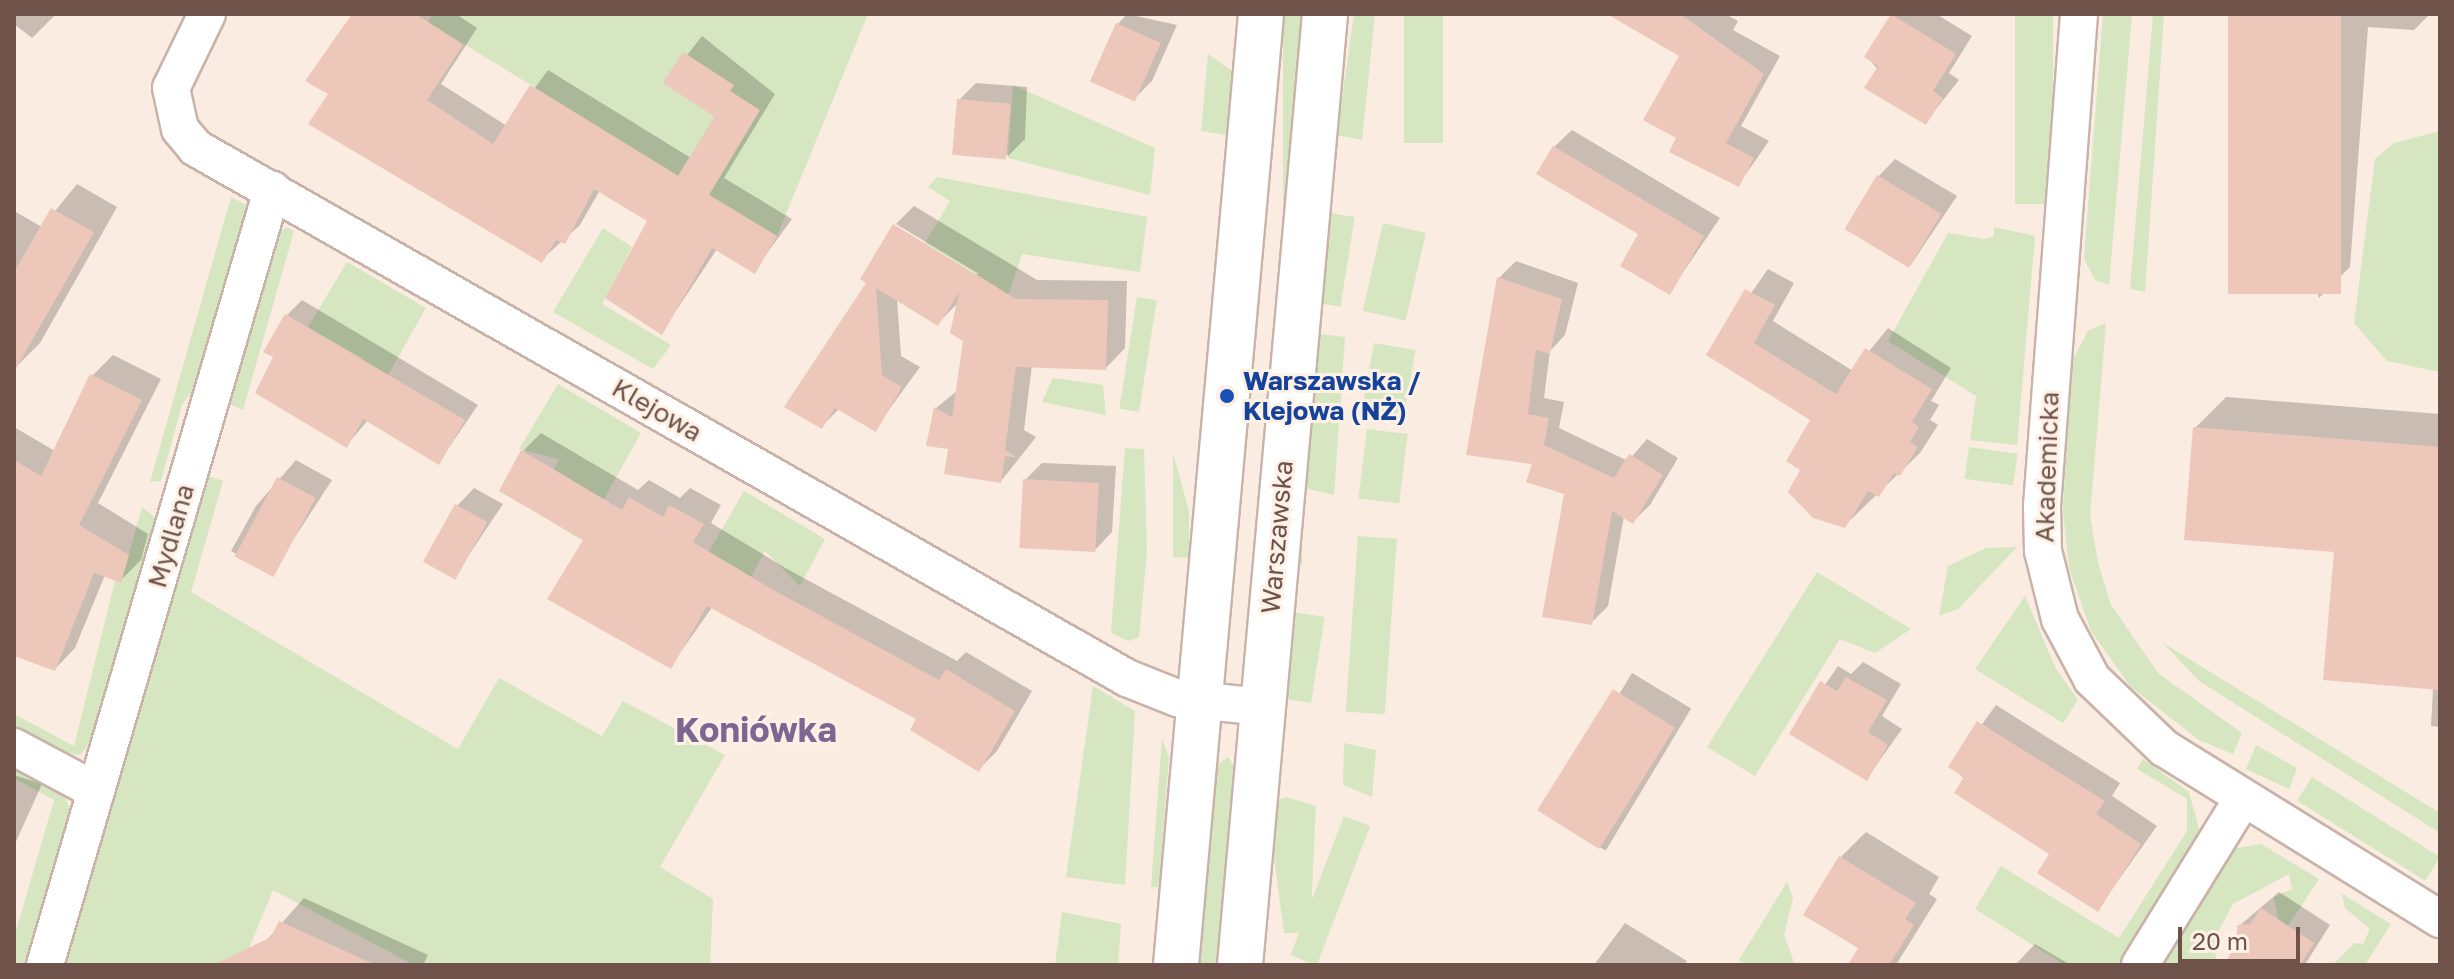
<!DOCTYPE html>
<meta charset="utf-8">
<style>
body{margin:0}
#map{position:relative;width:2454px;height:979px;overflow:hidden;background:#faece0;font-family:"Golos Text",sans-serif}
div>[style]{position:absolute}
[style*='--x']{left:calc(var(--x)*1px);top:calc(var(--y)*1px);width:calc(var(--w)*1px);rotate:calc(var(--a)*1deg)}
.green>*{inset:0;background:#d5e6c0;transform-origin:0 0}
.shadow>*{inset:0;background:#0003;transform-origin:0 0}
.building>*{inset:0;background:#edc7ba;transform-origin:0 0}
.roads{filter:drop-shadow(2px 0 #c9b3a9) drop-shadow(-2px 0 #c9b3a9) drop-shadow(0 2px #c9b3a9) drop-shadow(0 -2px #c9b3a9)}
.street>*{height:36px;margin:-18px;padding:0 18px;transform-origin:18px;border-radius:18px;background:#fff}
.secondary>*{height:44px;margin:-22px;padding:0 22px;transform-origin:22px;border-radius:22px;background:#fff}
.dots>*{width:22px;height:22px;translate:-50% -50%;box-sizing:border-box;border:4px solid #fdf1e6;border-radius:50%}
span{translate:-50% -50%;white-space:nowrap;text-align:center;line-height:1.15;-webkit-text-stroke:6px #fdf1e6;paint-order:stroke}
.transit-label{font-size:26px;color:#164399;font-weight:700}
.left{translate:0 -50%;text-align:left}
.street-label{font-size:26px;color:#6f524a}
.district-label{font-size:34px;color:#7d6692;font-weight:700}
.frame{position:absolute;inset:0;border:16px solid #6f524a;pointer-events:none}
.scale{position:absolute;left:2178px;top:927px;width:122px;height:36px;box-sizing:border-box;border:4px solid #6f524a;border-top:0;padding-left:10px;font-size:24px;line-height:28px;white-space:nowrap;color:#6f524a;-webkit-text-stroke:6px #fdf1e6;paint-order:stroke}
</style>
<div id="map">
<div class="green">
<i style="clip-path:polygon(433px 14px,868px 14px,777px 236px,428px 22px)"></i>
<i style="left:1283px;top:14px;width:19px;height:551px"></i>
<i style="clip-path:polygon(1354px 14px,1375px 14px,1362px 140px,1337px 135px)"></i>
<i style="left:1404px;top:14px;width:39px;height:129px"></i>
<i style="left:2015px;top:14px;width:38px;height:190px"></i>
<i style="clip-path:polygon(2103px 14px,2132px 14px,2109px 285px,2095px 280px,2084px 259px)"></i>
<i style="clip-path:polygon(2153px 14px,2164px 14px,2145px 292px,2130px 289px)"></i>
<i style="clip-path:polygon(1208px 54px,1233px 72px,1226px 135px,1201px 131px)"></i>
<i style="clip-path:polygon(1013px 85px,1155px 148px,1150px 195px,1008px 158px)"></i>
<i style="clip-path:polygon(2440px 131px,2440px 372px,2387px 361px,2354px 323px,2375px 159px,2394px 143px)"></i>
<i style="clip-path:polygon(937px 177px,1147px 217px,1140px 272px,1022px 254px,986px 362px,962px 347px,997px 287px,925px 243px,950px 201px,928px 187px)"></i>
<i style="clip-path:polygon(231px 197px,250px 207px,199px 381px,182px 405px,161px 481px,150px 482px)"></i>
<i style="left:1330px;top:213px;width:25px;height:91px;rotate:9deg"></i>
<i style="left:1383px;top:223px;width:44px;height:90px;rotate:13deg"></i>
<i style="clip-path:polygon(287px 227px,294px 231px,243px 410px,223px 401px,276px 236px)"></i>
<i style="clip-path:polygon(1994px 227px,2035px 236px,2017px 445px,1970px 440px,1976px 396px,1888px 341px,1948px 233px,1985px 239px,1994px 236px)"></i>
<i style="clip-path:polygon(603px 228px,632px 247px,602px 304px,671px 345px,653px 369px,553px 312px)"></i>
<i style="clip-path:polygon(347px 262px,426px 308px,363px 419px,336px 403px,362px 358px,308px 327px)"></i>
<i style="left:1137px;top:297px;width:20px;height:113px;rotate:9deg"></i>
<i style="clip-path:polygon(2106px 323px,2090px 515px,2098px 563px,2111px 605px,2159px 674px,2242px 733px,2233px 754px,2199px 740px,2131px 687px,2091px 631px,2069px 568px,2063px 511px,2071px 363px,2088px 331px)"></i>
<i style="clip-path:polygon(1319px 334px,1345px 337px,1334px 495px,1304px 488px)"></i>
<i style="left:1374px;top:343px;width:42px;height:76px;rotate:10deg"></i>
<i style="clip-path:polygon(1053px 378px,1103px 385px,1106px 415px,1042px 402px)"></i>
<i style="clip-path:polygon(558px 384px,641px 433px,581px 540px,549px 520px,572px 480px,554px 469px,559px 459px,519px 449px)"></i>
<i style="left:1367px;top:429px;width:41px;height:70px;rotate:7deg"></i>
<i style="left:1969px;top:447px;width:49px;height:32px;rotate:8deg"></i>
<i style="clip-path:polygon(1125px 448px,1144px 449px,1147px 552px,1139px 637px,1129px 641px,1111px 633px)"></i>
<i style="clip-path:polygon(1173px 453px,1189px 511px,1189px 558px,1173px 557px)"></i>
<i style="clip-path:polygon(205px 475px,223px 481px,191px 592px,458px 749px,499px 678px,602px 736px,623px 701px,725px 755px,660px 867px,713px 899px,710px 965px,414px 965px,273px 890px,242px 965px,63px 965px)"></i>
<i style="clip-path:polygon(744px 491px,825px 539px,800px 586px,765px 551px,751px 577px,733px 566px,686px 591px)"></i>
<i style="clip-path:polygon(142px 507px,159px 521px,96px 735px,80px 755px,60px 752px,14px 727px,14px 714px,74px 746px,115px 581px,121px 583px)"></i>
<i style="left:1358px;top:536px;width:39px;height:176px;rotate:4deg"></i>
<i style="clip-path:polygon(2017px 547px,1958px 609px,1939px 616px,1948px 566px,1986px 548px)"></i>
<i style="clip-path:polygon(1817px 572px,1911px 629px,1875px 653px,1840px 639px,1755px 776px,1707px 747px)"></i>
<i style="clip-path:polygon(2025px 596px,2056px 669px,2078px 700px,2063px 723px,1975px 669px)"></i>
<i style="left:1293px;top:612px;width:32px;height:87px;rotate:9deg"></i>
<i style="clip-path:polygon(2163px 643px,2440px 813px,2440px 833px,2199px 681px)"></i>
<i style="clip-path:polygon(1093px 686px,1135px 711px,1125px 885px,1066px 877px)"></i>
<i style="clip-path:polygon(1162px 739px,1169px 757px,1159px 887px,1151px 887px)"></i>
<i style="clip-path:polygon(1344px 743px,1376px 750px,1372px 797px,1343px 785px)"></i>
<i style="clip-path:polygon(2256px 745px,2297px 768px,2289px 789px,2246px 769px)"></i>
<i style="clip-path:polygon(1228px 757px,1235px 767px,1216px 965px,1199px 965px,1216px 766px)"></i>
<i style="clip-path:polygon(2143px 759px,2189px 792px,2200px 832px,2120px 965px,2065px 965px,1975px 909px,2001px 866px,2119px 938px,2187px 831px,2187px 799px,2137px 769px)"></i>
<i style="clip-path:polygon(14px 761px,64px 793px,72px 817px,32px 965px,14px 965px,14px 938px,54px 800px,14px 778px)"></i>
<i style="left:2312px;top:777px;width:151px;height:28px;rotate:32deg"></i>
<i style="clip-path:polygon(1286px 797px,1316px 806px,1310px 933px,1284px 933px,1272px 843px,1275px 801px)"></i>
<i style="left:1344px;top:816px;width:28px;height:149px;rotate:21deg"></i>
<i style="clip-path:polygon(2261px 844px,2319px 879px,2288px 926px,2278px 919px,2274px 897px,2292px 889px,2289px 874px,2233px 904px,2215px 938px,2216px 965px,2161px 965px,2232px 849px)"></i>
<i style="clip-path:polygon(1787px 882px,1793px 898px,1784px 935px,1795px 965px,1747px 965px,1739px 960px)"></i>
<i style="clip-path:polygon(2342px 894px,2391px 924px,2365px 965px,2332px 965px,2355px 943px,2363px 944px,2370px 929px,2345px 908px)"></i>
<i style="clip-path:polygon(1062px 912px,1121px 924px,1118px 965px,1055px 965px)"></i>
</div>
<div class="shadow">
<i style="clip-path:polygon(14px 14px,56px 14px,32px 38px,14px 24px)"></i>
<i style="clip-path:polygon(353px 14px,456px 14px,477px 28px,441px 84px,507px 126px,548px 70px,691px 158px,721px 106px,714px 113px,666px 82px,702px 36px,775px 94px,724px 178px,792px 219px,754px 271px,717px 249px,662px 332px,649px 220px,600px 190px,580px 225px,541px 260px,331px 93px)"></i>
<i style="clip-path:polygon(1127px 14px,1177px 25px,1152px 81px,1135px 98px,1118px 24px)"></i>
<i style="clip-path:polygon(1611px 14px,1725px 14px,1738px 21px,1733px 30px,1780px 56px,1741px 126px,1769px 141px,1739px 184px,1679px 138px,1682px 56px)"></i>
<i style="clip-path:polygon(1894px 14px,1936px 14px,1972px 36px,1949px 73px,1959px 80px,1925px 123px,1867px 57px)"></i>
<i style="clip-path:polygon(2224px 14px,2430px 14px,2414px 30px,2368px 27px,2350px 267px,2319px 298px,2230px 15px)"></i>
<i style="clip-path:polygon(976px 83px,1027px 87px,1025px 139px,1008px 156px,959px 100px)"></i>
<i style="clip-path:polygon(1572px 130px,1720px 218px,1669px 293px,1641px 234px,1554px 147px)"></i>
<i style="clip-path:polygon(1895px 159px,1957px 196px,1910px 266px,1878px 177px)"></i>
<i style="clip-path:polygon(77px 184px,117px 207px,40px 343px,15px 368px,14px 211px,42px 227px)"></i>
<i style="clip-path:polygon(914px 206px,1037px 280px,1127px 281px,1125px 348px,1106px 368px,1032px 365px,1024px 430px,1036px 437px,1001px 481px,950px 447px,929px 444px,936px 408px,958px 390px,965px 340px,958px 303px,938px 323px,897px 299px,901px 356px,920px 367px,875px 429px,840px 408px,822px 426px,869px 282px,979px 274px,896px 224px)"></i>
<i style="clip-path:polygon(1516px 261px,1578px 283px,1565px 335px,1550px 351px,1544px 398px,1564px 402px,1559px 428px,1628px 461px,1647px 439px,1678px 458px,1650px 505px,1633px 521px,1624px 516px,1608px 606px,1591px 623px,1566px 493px,1535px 463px,1469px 453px,1499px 278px)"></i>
<i style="clip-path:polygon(1768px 269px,1794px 283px,1773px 321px,1853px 371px,1888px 328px,1951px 368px,1931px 401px,1939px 405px,1930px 420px,1938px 425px,1920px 453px,1845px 525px,1803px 470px,1813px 420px,1709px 354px)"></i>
<i style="clip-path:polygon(302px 300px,478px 405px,439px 462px,368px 420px,347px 445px,276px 356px,287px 315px)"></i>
<i style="clip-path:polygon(113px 355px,161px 379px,98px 503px,148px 534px,141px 560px,120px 581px,105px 575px,75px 648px,55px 669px,14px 650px,14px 427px,55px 451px,92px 376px)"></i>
<i style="clip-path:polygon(2226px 397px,2440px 414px,2440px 727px,2431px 726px,2433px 688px,2336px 550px,2195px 428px)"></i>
<i style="clip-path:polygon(541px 433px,638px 490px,649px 480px,680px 498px,690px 488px,721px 505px,711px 523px,787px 569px,957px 661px,966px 652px,1032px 691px,997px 751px,979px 769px,919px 718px,713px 606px,670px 667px,523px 451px)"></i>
<i style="clip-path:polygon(296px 460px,332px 480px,271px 574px,231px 551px,256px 506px)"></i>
<i style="clip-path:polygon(1042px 463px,1116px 466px,1112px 532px,1095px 550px,1025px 480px)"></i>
<i style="clip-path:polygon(474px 488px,503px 504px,454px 577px,457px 506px)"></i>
<i style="clip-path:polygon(1863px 662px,1901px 684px,1882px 716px,1902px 729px,1867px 778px,1792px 733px,1838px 666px,1851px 674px)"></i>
<i style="left:1632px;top:673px;width:69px;height:166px;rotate:31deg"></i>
<i style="clip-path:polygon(1996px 705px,2120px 783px,2112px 796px,2157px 826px,2097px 910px,2052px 853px,1951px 767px)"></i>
<i style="clip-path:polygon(14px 775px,42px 784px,14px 846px)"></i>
<i style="clip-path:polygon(1866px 832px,1939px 877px,1929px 894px,1937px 899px,1896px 965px,1850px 965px,1861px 948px,1841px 857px)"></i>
<i style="clip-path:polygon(2279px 892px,2330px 925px,2306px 963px,2253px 965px,2231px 956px,2239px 926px)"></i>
<i style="clip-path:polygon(304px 898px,428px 955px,423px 965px,258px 965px,265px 942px)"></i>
<i style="clip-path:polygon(1625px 923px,1687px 961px,1684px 965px,1594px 965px)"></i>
<i style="clip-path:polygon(2035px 944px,2069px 964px,2069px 965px,2015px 965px)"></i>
</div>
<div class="building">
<i style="clip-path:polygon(352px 14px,416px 14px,463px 45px,427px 100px,493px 144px,530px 85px,678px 176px,730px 91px,760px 110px,709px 195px,777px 236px,755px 274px,712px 248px,662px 335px,605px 298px,647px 221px,594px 189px,565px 244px,556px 240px,542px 263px,308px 124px,328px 94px,305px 81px)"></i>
<i style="clip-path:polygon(1607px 14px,1680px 14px,1764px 74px,1726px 143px,1754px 158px,1739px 187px,1669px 152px,1676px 138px,1643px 120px,1679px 56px)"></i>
<i style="clip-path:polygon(1891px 14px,1956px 54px,1933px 91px,1943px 98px,1926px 125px,1864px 88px,1878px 66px,1864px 57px)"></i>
<i style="left:2228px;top:14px;width:113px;height:280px"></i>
<i style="left:1116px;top:23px;width:49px;height:64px;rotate:24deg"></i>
<i style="left:683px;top:52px;width:61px;height:37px;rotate:33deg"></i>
<i style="left:957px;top:99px;width:54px;height:56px;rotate:5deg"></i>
<i style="clip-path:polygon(1553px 146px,1704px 236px,1670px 295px,1620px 266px,1638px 234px,1536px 174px)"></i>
<i style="left:1877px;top:175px;width:75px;height:63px;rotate:31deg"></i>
<i style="clip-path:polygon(51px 208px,94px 232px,14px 372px,14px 272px)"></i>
<i style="clip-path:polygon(893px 224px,1016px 299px,1108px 300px,1106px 370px,1016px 367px,1005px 450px,1018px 458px,1005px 456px,1001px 483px,944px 474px,948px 449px,926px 446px,934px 407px,952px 417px,963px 341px,950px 333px,959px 292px,938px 326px,876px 288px,882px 375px,902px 387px,876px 432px,835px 408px,822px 429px,784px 407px,866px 283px,860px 279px)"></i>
<i style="clip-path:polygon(1497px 277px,1562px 299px,1550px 354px,1536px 350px,1528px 414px,1549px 418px,1544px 445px,1614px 478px,1629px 454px,1663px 475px,1633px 524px,1612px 511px,1592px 625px,1542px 617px,1564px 494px,1526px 482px,1532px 464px,1466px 455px)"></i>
<i style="clip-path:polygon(1745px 289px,1775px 305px,1754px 343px,1836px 394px,1865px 348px,1932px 389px,1912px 422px,1919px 427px,1910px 442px,1918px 447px,1900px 476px,1894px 473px,1879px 497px,1868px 491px,1845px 528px,1813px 518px,1788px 492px,1800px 470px,1786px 461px,1810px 420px,1706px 355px)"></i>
<i style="clip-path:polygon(285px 314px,465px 420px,439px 465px,363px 419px,347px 448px,255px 393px,273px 357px,263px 352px)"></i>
<i style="clip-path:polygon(90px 374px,142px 400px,79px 525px,129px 555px,121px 583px,94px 573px,55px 671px,14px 656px,14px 460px,41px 476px)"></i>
<i style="clip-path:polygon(2193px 427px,2440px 447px,2440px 690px,2323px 680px,2334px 552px,2184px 540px)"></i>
<i style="clip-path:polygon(521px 450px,622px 510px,629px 497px,663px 517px,669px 505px,704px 524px,693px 542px,768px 587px,939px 680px,946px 669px,1015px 711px,979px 772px,910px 730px,916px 719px,707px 606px,671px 669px,547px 599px,583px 540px,499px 491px)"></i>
<i style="left:277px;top:477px;width:44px;height:90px;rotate:28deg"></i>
<i style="left:1023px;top:479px;width:76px;height:69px;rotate:3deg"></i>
<i style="left:455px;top:504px;width:37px;height:66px;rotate:29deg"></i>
<i style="clip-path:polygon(1846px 677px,1887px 700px,1868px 732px,1888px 745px,1867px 781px,1789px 734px,1820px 681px,1837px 691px)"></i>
<i style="left:1613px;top:689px;width:73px;height:143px;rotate:32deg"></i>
<i style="clip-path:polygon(1977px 721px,2105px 801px,2096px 814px,2141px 844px,2098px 912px,2037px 873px,2049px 854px,1954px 793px,1964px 777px,1948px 767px)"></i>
<i style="clip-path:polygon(1839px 856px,1916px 903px,1905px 919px,1914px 925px,1889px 965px,1848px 965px,1858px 948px,1803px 915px)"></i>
<i style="clip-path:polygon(2261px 908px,2314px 943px,2300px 965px,2224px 965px,2238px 940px,2237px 925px,2250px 924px)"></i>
<i style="clip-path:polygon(279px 921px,376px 965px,214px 965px,271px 937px)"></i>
</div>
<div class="roads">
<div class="street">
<i style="--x:207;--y:14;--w:82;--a:115.9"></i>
<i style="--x:171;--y:88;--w:42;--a:77.6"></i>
<i style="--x:180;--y:129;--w:25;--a:50"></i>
<i style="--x:196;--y:148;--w:1071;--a:29.65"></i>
<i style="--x:1127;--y:678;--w:54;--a:21.8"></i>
<i style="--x:1177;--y:698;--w:85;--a:6"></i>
<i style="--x:2079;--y:14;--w:494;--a:94.3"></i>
<i style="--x:2042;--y:507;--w:44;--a:88.7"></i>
<i style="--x:2043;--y:551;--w:70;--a:76"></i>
<i style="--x:2060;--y:619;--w:68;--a:61.9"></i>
<i style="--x:2092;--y:679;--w:100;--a:43.8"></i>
<i style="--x:2164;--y:748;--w:325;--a:31.8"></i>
<i style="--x:14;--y:747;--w:93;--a:28.2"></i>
<i style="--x:45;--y:965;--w:808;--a:-73.67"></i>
<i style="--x:2140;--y:965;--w:196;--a:-58.3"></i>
</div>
<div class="secondary">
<i style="--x:1176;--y:965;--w:955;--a:-84.89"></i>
<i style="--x:1240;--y:965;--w:955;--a:-84.89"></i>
</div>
</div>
<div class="dots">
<i style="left:1227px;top:396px;background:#1a4fb4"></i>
</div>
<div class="transit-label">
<span class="left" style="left:1243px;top:396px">Warszawska /<br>Klejowa (NŻ)</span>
</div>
<div class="street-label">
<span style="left:657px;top:410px;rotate:30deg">Klejowa</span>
<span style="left:2047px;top:467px;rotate:-88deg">Akademicka</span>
<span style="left:171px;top:536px;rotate:-74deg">Mydlana</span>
<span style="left:1277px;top:537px;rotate:-85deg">Warszawska</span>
</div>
<div class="district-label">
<span style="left:756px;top:730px">Koniówka</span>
</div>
<div class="frame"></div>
<div class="scale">20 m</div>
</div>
